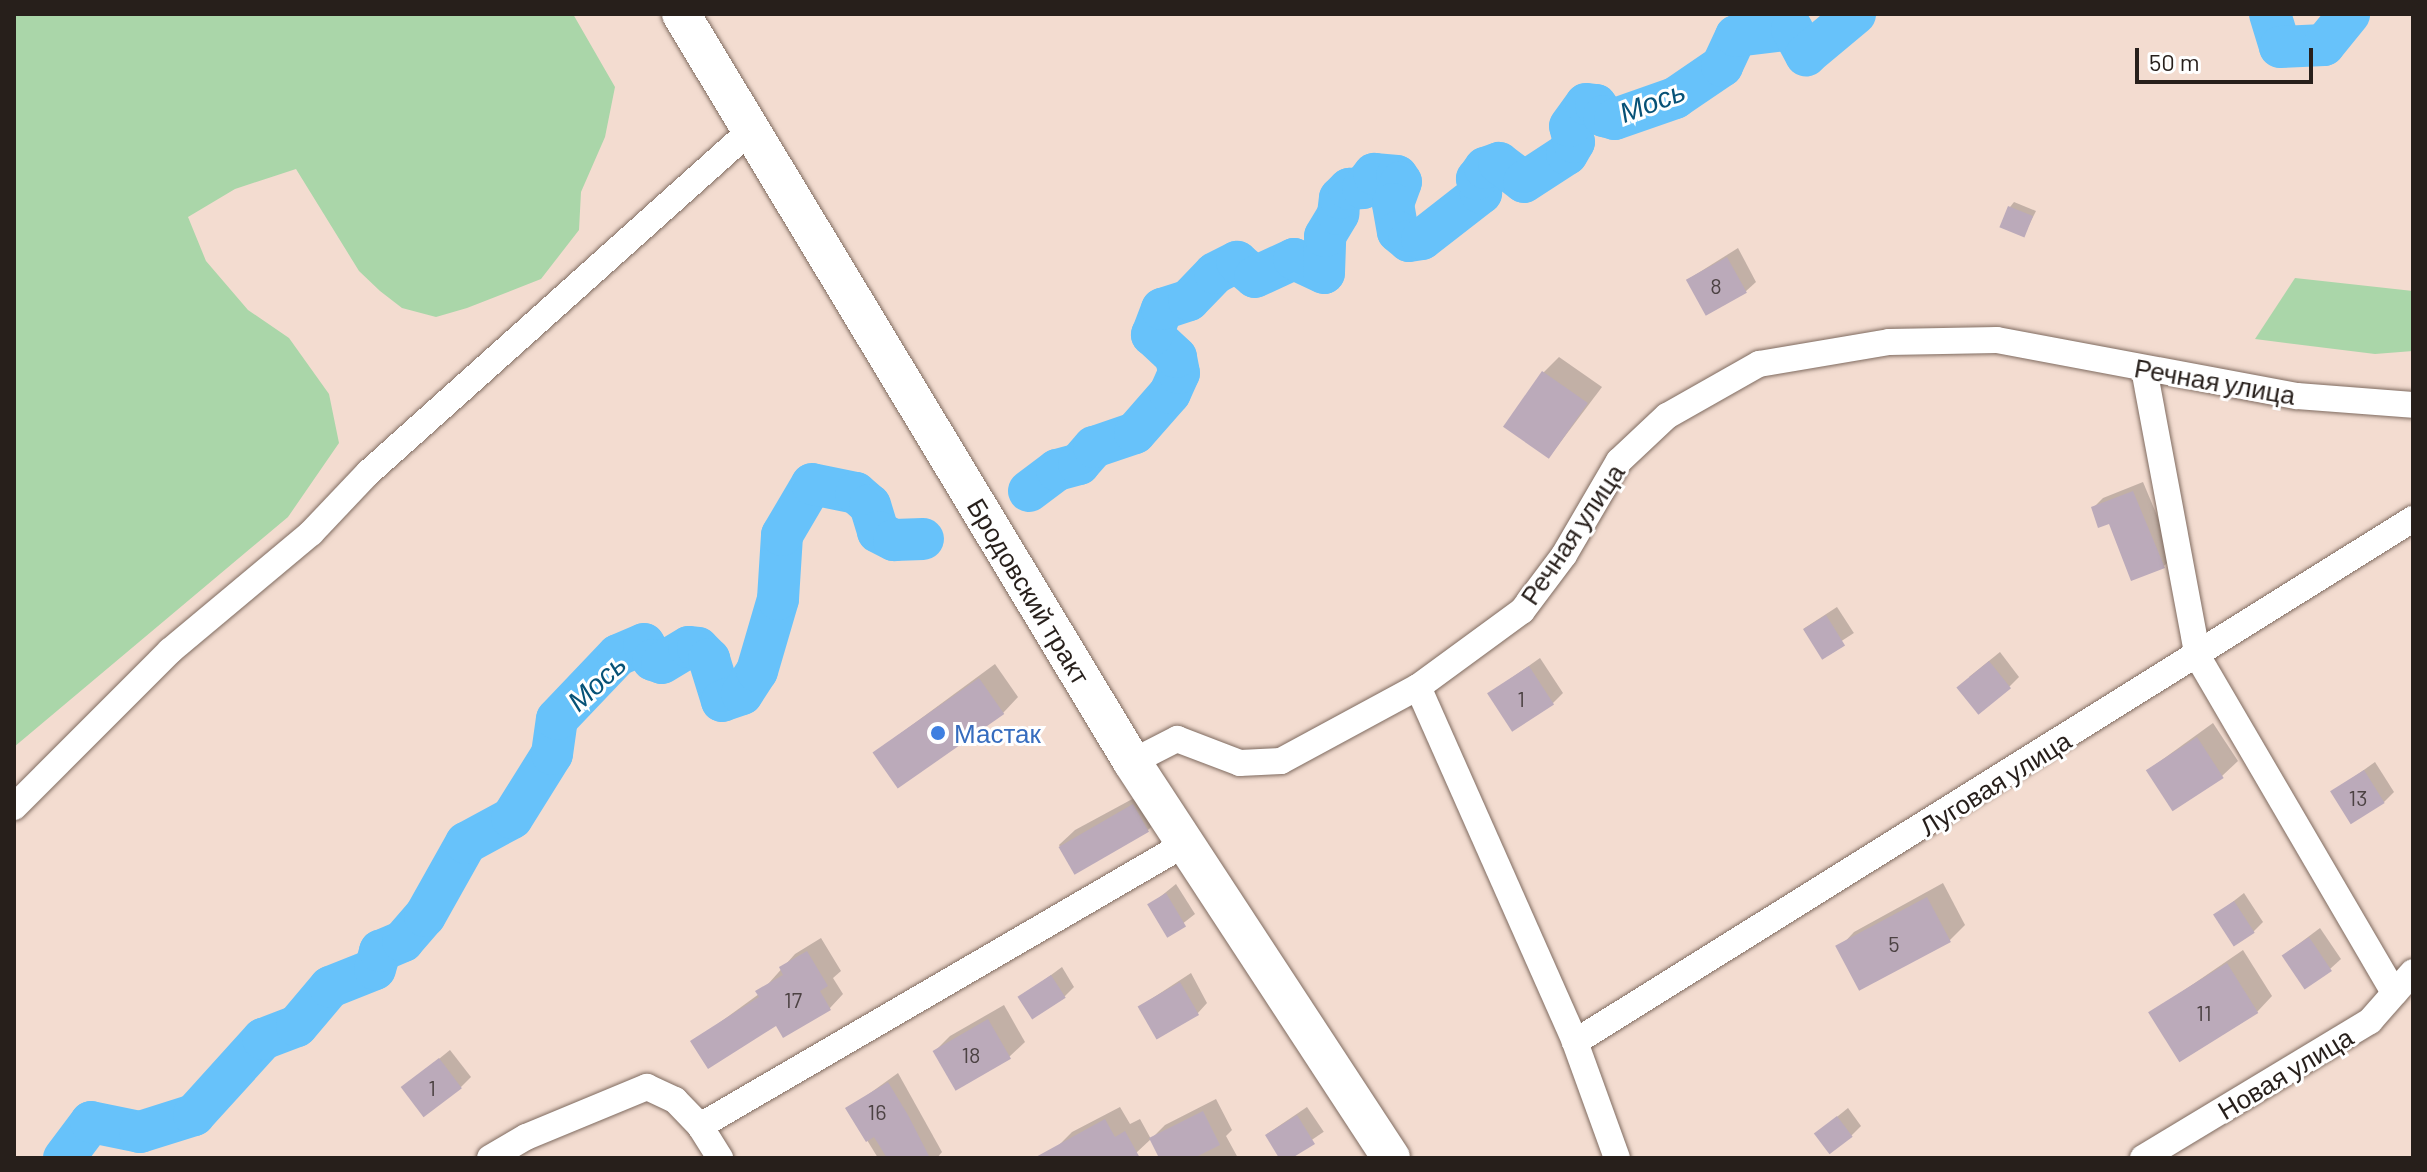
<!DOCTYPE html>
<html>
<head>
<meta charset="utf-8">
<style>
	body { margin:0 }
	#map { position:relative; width:2427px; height:1172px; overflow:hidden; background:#f3dcd0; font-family:Barlow,sans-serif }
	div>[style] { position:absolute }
	.green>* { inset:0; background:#aad6a9 }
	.shadow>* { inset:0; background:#0003; transform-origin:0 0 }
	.river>* { height:42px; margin:-21px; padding:0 21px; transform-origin:21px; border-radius:21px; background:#67c2fa }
	.building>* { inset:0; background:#bbaaba; transform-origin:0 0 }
	.roads { filter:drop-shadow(0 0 2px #7f6b60) drop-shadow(0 0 2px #7f6b60) }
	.minor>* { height:26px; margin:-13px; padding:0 13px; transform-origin:13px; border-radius:13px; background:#fff }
	.secondary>* { height:38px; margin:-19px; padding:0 19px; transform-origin:19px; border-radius:19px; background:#fff }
	.dots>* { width:22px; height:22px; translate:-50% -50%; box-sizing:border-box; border:4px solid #fff; border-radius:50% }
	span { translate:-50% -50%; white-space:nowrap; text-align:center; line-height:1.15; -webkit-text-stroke:6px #fff; paint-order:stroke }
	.number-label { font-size:22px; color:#4c4243 }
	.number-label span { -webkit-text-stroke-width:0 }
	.street-label { font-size:26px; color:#271f1b }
	.shop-label { font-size:26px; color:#366cbe }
	.left { translate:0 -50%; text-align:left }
	.water-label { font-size:28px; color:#075277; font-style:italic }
	.frame { position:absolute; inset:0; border:16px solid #271f1b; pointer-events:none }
	.scale { position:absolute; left:2135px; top:48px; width:178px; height:36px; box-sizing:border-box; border:4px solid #271f1b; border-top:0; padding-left:10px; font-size:24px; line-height:28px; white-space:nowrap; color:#271f1b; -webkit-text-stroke:6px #fff; paint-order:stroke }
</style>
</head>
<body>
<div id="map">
	<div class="green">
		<div style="clip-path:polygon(14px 14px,573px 14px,615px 87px,605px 137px,581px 192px,579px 230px,541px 279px,467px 308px,436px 317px,402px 308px,380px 291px,359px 271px,296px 169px,235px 189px,188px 217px,206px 261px,248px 310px,289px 338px,329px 394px,339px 443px,288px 517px,14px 747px)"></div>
		<div style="clip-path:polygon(2295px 278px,2413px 291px,2413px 351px,2375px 354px,2255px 339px)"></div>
	</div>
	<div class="shadow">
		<div style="clip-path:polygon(2014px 202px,2036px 211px,2024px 235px,2010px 207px)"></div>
		<div style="clip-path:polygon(1738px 248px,1756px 282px,1745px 292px,1687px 280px)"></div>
		<div style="clip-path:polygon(1559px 357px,1602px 387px,1550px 456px,1543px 373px)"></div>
		<div style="clip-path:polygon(2143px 482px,2174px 556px,2164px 566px,2093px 508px,2103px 498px)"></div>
		<div style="left:1837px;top:607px;width:31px;height:40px;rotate:57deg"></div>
		<div style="clip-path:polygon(2000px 652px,2019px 677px,2009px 687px,1969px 677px)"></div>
		<div style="clip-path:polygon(1540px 658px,1563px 693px,1553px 703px,1490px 693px)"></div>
		<div style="clip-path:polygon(995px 664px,1018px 697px,1003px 713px,874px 753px)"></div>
		<div style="clip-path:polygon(2213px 723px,2238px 761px,2222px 776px,2148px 770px)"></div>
		<div style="clip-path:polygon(2375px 762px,2394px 792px,2384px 802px,2333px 792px)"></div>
		<div style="clip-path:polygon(1149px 790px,1164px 815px,1148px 830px,1073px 870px,1059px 845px,1075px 830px)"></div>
		<div style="clip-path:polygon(1943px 883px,1965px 925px,1950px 940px,1839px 948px,1854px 932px)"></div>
		<div style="clip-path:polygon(1176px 884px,1195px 914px,1168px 935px,1150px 905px)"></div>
		<div style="clip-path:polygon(2244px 893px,2263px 922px,2253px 932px,2216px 915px)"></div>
		<div style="clip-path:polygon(2320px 928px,2341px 959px,2330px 969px,2284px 955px)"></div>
		<div style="clip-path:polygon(821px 938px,841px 971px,833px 978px,843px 994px,830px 1008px,693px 1042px,759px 994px,795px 954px)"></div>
		<div style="clip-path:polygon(2243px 950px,2272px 996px,2257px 1012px,2151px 1013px)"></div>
		<div style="clip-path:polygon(1062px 967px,1074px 987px,1064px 997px,1021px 997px)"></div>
		<div style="clip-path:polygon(1191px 973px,1207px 1003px,1197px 1014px,1139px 1007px)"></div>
		<div style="clip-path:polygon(1004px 1005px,1025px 1042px,1009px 1057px,934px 1052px,950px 1036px)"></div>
		<div style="clip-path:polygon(450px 1050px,471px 1077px,461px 1087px,403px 1088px)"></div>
		<div style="clip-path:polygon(898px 1073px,942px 1152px,937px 1158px,878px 1158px,848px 1109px)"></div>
		<div style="clip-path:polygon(1216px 1099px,1232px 1130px,1226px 1136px,1238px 1158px,1162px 1158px,1152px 1138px,1165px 1125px)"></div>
		<div style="clip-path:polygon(1120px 1107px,1130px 1124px,1140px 1119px,1151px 1139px,1136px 1153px,1127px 1158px,1065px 1158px,1058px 1146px,1072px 1132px)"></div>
		<div style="left:1307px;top:1107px;width:30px;height:48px;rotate:56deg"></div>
		<div style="clip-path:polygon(1848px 1108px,1861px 1126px,1851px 1136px,1817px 1133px)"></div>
	</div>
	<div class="river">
		<div style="left:2270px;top:14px;width:34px;rotate:73deg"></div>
		<div style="left:2280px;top:47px;width:44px;rotate:-2.6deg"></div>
		<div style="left:2324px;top:45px;width:40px;rotate:-51deg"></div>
		<div style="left:1029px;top:491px;width:35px;rotate:-37deg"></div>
		<div style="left:1057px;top:470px;width:23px;rotate:-15deg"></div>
		<div style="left:1079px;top:464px;width:23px;rotate:-49deg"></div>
		<div style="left:1094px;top:447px;width:43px;rotate:-18.9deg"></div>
		<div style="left:1135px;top:433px;width:53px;rotate:-48.8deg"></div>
		<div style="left:1170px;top:393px;width:22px;rotate:-66deg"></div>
		<div style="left:1179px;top:373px;width:16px;rotate:-101deg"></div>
		<div style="left:1176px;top:357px;width:33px;rotate:-137deg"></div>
		<div style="left:1152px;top:335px;width:28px;rotate:-69deg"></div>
		<div style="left:1162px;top:309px;width:28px;rotate:-18deg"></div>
		<div style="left:1189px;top:300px;width:37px;rotate:-46deg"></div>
		<div style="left:1215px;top:273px;width:25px;rotate:-27deg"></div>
		<div style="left:1237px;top:262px;width:23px;rotate:40deg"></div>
		<div style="left:1255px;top:277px;width:43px;rotate:-24.8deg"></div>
		<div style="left:1294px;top:259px;width:33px;rotate:25deg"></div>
		<div style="left:1324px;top:273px;width:37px;rotate:-88deg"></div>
		<div style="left:1325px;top:236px;width:26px;rotate:-59deg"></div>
		<div style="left:1338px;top:214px;width:16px;rotate:-83deg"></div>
		<div style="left:1340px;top:198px;width:13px;rotate:-45deg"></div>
		<div style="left:1349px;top:189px;width:14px;rotate:-4deg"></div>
		<div style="left:1363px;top:188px;width:18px;rotate:-52deg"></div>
		<div style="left:1374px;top:174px;width:23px;rotate:5deg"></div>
		<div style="left:1397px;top:176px;width:7px;rotate:56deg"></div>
		<div style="left:1401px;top:182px;width:23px;rotate:110deg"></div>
		<div style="left:1393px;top:204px;width:28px;rotate:80deg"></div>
		<div style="left:1398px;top:232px;width:14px;rotate:39deg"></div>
		<div style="left:1409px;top:241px;width:13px;rotate:-9deg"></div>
		<div style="left:1422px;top:239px;width:75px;rotate:-37.9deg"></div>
		<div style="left:1481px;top:193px;width:15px;rotate:-106deg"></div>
		<div style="left:1477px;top:179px;width:14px;rotate:-54deg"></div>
		<div style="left:1485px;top:168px;width:15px;rotate:-20deg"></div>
		<div style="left:1499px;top:163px;width:31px;rotate:37deg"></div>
		<div style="left:1524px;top:182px;width:51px;rotate:-33.1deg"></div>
		<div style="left:1567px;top:154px;width:14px;rotate:-60deg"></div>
		<div style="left:1574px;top:142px;width:16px;rotate:-104deg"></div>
		<div style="left:1570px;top:126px;width:27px;rotate:-54deg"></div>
		<div style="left:1586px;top:104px;width:10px;rotate:6deg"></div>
		<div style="left:1596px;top:105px;width:14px;rotate:54deg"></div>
		<div style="left:1604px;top:116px;width:11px;rotate:15deg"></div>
		<div style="left:1615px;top:119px;width:64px;rotate:-19.3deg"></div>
		<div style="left:1675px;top:98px;width:57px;rotate:-34.2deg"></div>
		<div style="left:1722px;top:66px;width:33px;rotate:-65deg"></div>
		<div style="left:1736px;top:36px;width:56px;rotate:-7.1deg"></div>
		<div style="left:1792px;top:29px;width:30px;rotate:62deg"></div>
		<div style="left:1806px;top:55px;width:64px;rotate:-39.9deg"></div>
		<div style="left:64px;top:1158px;width:45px;rotate:-53.1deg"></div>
		<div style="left:91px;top:1122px;width:50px;rotate:11.5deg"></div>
		<div style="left:140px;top:1132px;width:57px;rotate:-17.5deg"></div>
		<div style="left:194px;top:1115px;width:103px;rotate:-47.8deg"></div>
		<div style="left:263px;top:1039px;width:36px;rotate:-21deg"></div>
		<div style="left:297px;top:1026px;width:51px;rotate:-49.8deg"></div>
		<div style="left:330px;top:987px;width:48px;rotate:-21.8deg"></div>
		<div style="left:375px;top:969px;width:19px;rotate:-74deg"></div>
		<div style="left:380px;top:951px;width:25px;rotate:-23deg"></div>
		<div style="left:403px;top:941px;width:33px;rotate:-49deg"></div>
		<div style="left:425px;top:916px;width:84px;rotate:-60.7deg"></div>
		<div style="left:466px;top:843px;width:52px;rotate:-28.5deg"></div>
		<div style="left:512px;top:818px;width:75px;rotate:-58deg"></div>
		<div style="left:552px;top:754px;width:35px;rotate:-82deg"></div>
		<div style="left:557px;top:719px;width:88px;rotate:-46.4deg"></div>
		<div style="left:618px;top:655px;width:28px;rotate:-23deg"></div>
		<div style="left:644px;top:644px;width:18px;rotate:61deg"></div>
		<div style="left:653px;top:660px;width:9px;rotate:18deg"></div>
		<div style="left:662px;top:663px;width:31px;rotate:-31deg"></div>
		<div style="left:689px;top:647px;width:9px;rotate:6deg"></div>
		<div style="left:698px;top:648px;width:16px;rotate:45deg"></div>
		<div style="left:709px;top:659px;width:44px;rotate:72.8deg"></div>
		<div style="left:722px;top:701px;width:21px;rotate:-19deg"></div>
		<div style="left:742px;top:694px;width:27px;rotate:-57deg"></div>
		<div style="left:757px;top:671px;width:75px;rotate:-73.7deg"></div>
		<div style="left:778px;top:599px;width:64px;rotate:-86.4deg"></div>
		<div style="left:782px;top:535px;width:59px;rotate:-59.5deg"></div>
		<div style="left:812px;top:484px;width:45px;rotate:11.6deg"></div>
		<div style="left:856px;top:493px;width:18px;rotate:41deg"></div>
		<div style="left:870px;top:505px;width:28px;rotate:73deg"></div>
		<div style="left:878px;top:532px;width:18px;rotate:27deg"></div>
		<div style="left:894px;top:540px;width:29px;rotate:-2deg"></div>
	</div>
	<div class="building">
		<div style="left:2008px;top:206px;width:27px;height:23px;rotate:22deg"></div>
		<div style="left:1727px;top:257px;width:41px;height:47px;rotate:61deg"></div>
		<div style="left:1542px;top:371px;width:56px;height:68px;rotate:35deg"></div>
		<div style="clip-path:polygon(2133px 491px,2165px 568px,2131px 581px,2109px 524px,2098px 528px,2091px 507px)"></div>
		<div style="left:1826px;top:615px;width:36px;height:27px;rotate:58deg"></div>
		<div style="left:1989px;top:661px;width:35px;height:42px;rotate:51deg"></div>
		<div style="left:1529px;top:666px;width:46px;height:50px;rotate:57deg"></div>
		<div style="left:979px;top:678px;width:44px;height:130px;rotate:55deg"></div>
		<div style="left:2197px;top:737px;width:49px;height:61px;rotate:57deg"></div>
		<div style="left:2364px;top:770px;width:39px;height:40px;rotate:58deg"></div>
		<div style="left:1133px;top:804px;width:32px;height:86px;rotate:60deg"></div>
		<div style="left:1166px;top:893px;width:39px;height:22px;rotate:59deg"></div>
		<div style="left:1927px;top:897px;width:51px;height:104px;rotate:62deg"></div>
		<div style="left:2234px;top:901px;width:38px;height:25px;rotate:57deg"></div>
		<div style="left:2309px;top:937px;width:41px;height:33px;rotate:56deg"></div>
		<div style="clip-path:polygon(807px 951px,828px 986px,820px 991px,831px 1010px,783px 1038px,776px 1026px,708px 1069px,690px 1041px,759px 997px,755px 991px,783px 975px,779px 967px)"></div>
		<div style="left:2227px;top:963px;width:59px;height:93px;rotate:58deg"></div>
		<div style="left:1051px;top:975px;width:27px;height:40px;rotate:57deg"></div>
		<div style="left:1180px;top:982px;width:38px;height:49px;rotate:60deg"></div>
		<div style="left:988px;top:1019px;width:46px;height:64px;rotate:60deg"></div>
		<div style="left:439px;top:1058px;width:38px;height:48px;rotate:53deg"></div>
		<div style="clip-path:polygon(888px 1082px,908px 1115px,930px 1158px,887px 1158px,874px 1137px,866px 1142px,845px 1108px)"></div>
		<div style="clip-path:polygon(1203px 1111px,1220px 1145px,1194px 1158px,1159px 1158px,1149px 1138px)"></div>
		<div style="clip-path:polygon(1297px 1115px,1315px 1144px,1292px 1158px,1279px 1158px,1265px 1135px)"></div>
		<div style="left:1837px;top:1116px;width:26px;height:29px;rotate:53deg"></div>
		<div style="clip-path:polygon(1105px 1119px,1115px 1137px,1125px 1131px,1140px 1158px,1034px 1158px)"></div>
	</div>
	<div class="roads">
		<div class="minor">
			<div style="left:2144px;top:369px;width:293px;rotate:79.4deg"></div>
			<div style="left:2198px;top:657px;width:389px;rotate:59.7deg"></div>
			<div style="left:1418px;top:687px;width:388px;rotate:66.1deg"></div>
			<div style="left:1575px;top:1042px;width:123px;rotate:70.1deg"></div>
			<div style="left:1132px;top:762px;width:51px;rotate:-27.1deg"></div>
			<div style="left:1177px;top:739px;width:67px;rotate:20.9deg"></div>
			<div style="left:1240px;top:763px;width:41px;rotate:-2.8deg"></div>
			<div style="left:1281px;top:761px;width:156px;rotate:-28.4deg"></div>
			<div style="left:1418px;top:687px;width:129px;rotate:-36.2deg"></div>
			<div style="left:1522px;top:611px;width:70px;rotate:-53.1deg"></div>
			<div style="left:1564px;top:555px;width:109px;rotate:-59.7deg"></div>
			<div style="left:1619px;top:461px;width:66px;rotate:-43.2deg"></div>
			<div style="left:1667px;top:416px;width:106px;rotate:-29.5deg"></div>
			<div style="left:1759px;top:364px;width:132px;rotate:-9.6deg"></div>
			<div style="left:1889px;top:342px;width:108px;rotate:-1.1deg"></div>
			<div style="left:1997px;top:340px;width:305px;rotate:10.6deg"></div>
			<div style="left:2297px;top:396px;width:116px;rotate:4.4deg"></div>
			<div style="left:14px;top:807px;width:221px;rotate:-45deg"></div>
			<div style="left:170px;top:651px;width:184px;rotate:-39.9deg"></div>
			<div style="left:311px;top:533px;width:83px;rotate:-46.5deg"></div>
			<div style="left:368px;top:473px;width:514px;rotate:-41.85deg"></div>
			<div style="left:1575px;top:1042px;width:988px;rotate:-31.97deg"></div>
			<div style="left:700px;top:1126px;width:559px;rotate:-30.19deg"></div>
			<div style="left:490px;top:1158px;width:42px;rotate:-30.3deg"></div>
			<div style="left:526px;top:1137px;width:131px;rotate:-22.5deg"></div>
			<div style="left:647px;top:1087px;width:31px;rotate:25deg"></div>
			<div style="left:675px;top:1100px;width:36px;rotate:46deg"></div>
			<div style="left:700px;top:1126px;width:38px;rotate:58deg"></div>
			<div style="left:2143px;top:1158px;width:265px;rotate:-31.1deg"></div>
			<div style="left:2370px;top:1021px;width:65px;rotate:-48.7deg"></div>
		</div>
		<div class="secondary">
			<div style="left:681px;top:14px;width:873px;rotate:58.91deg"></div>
			<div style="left:1132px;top:762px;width:473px;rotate:56.8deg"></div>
		</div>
	</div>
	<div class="dots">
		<div style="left:938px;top:733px;background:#3f7fe0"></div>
	</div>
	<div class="number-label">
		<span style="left:1716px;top:286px">8</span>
		<span style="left:1521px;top:699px">1</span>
		<span style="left:2358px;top:798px">13</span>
		<span style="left:1894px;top:944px">5</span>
		<span style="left:793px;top:1000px">17</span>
		<span style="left:2204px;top:1013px">11</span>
		<span style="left:971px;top:1055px">18</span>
		<span style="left:432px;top:1088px">1</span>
		<span style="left:877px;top:1112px">16</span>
	</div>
	<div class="street-label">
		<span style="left:2215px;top:381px;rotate:10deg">Речная улица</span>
		<span style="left:1572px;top:534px;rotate:-56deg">Речная улица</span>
		<span style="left:1029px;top:591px;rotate:59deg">Бродовский тракт</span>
		<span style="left:1995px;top:783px;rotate:-32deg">Луговая улица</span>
		<span style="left:2285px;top:1073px;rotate:-31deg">Новая улица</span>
	</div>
	<div class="shop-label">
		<span class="left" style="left:954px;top:733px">Мастак</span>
	</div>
	<div class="water-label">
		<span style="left:1652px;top:101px;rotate:-21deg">Мось</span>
		<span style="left:596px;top:682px;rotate:-43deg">Мось</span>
	</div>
	<div class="frame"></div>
	<div class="scale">50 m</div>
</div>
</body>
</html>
